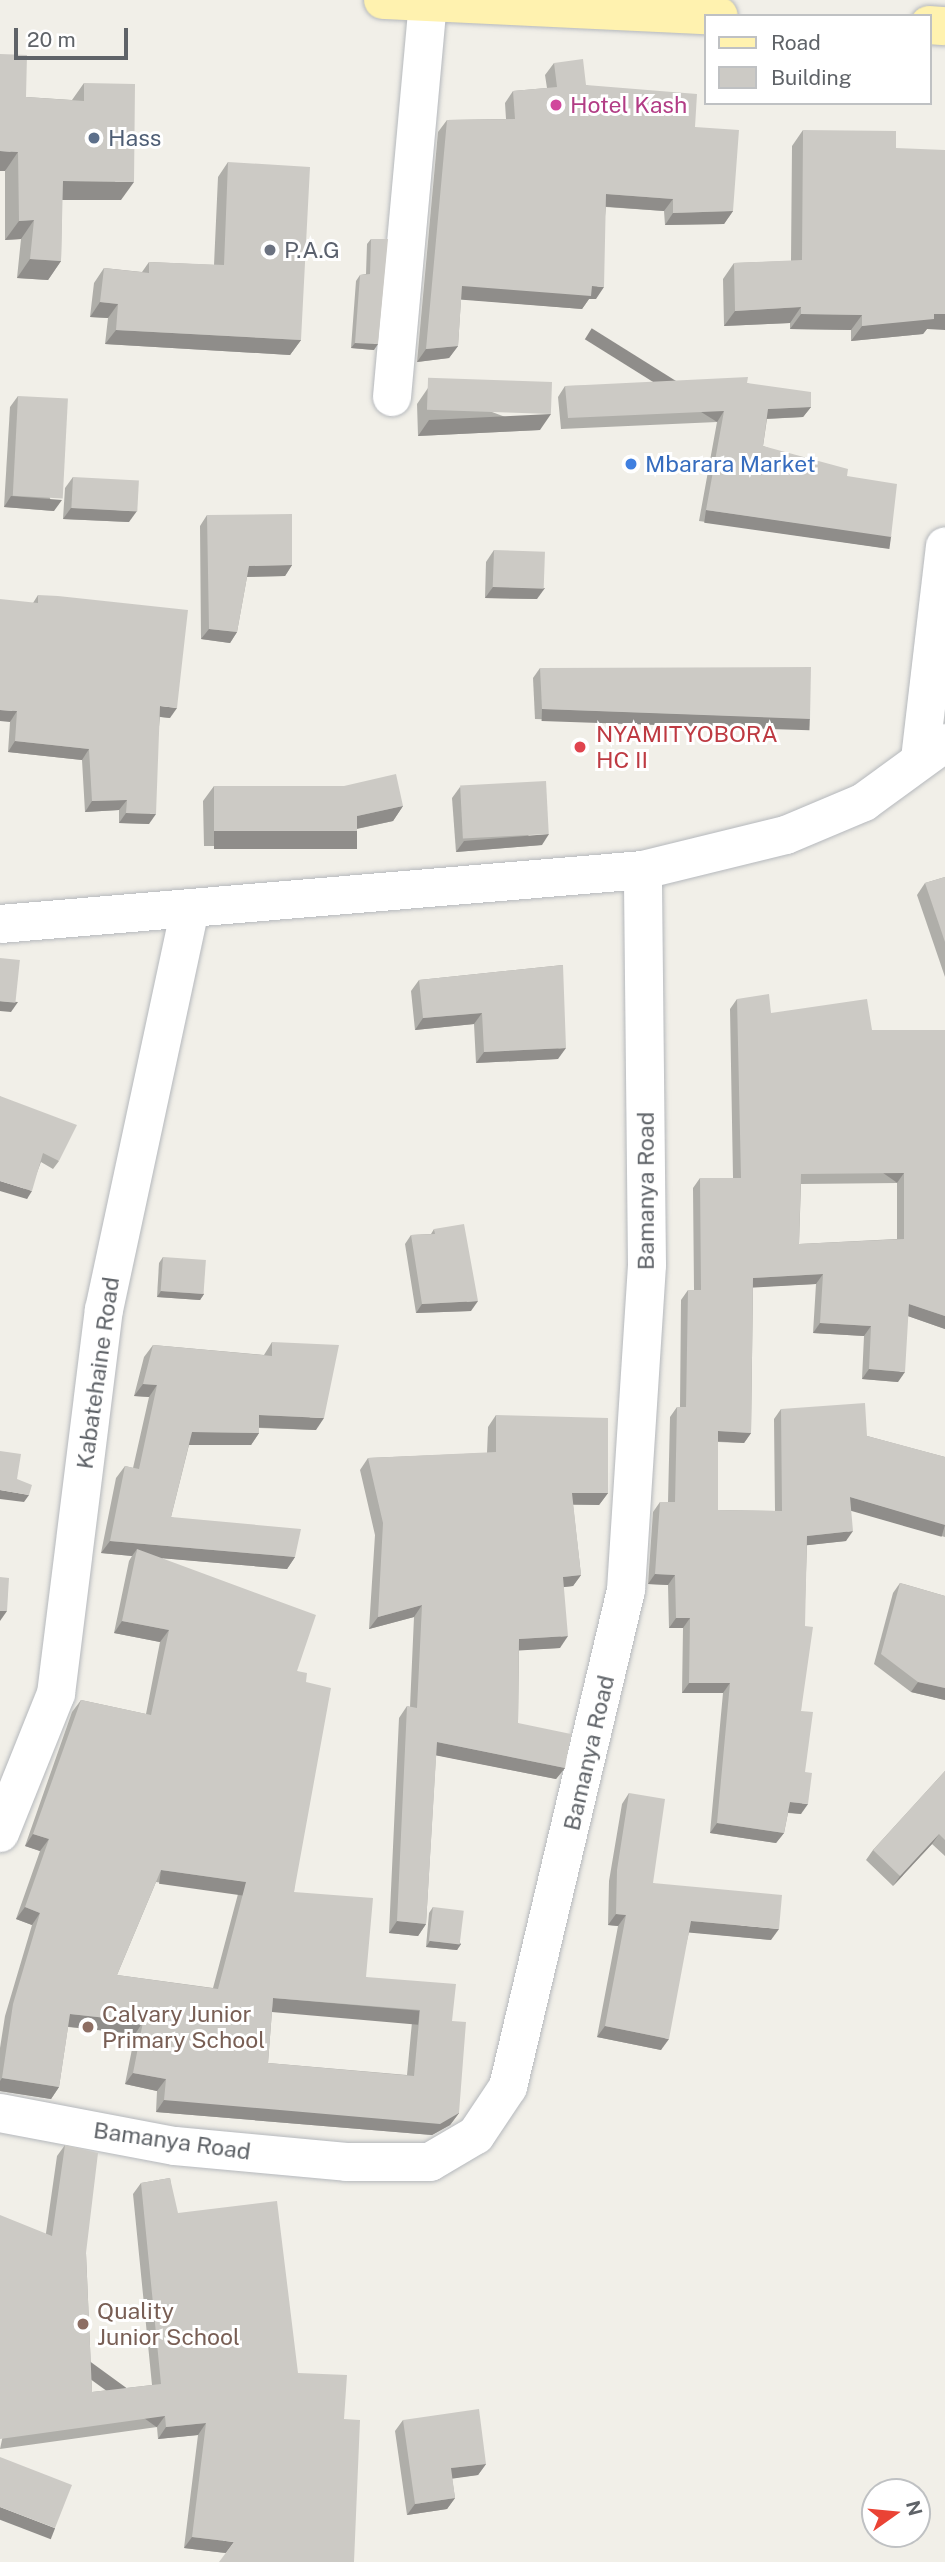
<!DOCTYPE html>
<html>
<head>
<meta charset="utf-8">
<style>
	body { margin:0 }
	#map { position:relative; width:945px; height:2562px; overflow:hidden; background:#f1efe8; font-family:"Public Sans",sans-serif }
	div>[style] { position:absolute }
	.roads { filter:drop-shadow(0 0 2px #b5b8bc) drop-shadow(0 0 2px #b5b8bc) }
	.minor>* { height:38px; margin:-19px; padding:0 19px; transform-origin:19px; border-radius:19px; background:#fff }
	.primary>* { height:38px; margin:-19px; padding:0 19px; transform-origin:19px; border-radius:19px; background:#fff2af }
	.wall>* { inset:0; background:#afaea9 }
	.shaded-wall>* { inset:0; background:#8f8d8a; transform-origin:0 0 }
	.building>* { inset:0; background:#cccac5; transform-origin:0 0 }
	.dots>* { width:19px; height:19px; translate:-50% -50%; box-sizing:border-box; border:4px solid #fff; border-radius:50% }
	span { translate:-50% -50%; white-space:nowrap; text-align:center; line-height:1.15; -webkit-text-stroke:6px #fff; paint-order:stroke }
	.hotel-label { font-size:23px; color:#b23c85 }
	.left { translate:0 -50%; text-align:left }
	.service-label { font-size:23px; color:#4e5e75 }
	.worship-label { font-size:23px; color:#5b616d }
	.shop-label { font-size:23px; color:#366cbe }
	.health-label { font-size:23px; color:#be3a42 }
	.street-label { font-size:23px; color:#5f6368 }
	.education-label { font-size:23px; color:#785e54 }
	.legend { position:absolute; left:704px; top:14px; width:228px; height:91px; box-sizing:border-box; background:#fff; border:2px solid #bfc1c3; margin:0; padding:9px 12px; list-style:none; font-size:21px; color:#5f6368 }
	.legend li { display:flex; align-items:center; gap:14px; height:35px }
	.legend b { width:35px; border:2px solid #bfc1c3 }
	.north { position:absolute; left:861px; top:2478px; width:70px; height:70px; box-sizing:border-box; background:#fff; border:2px solid #bfc1c3; border-radius:50%; rotate:75deg; font-size:19px; font-weight:700; line-height:28px; text-align:center; color:#5f6368 }
	.north::after { content:''; display:block; margin:auto; width:24px; height:32px; background:#ea4335; clip-path:polygon(50% 0,100% 100%,50% 72%,0 100%) }
	.scale { position:absolute; left:14px; top:28px; width:114px; height:32px; box-sizing:border-box; border:4px solid #5f6368; border-top:0; padding-left:9px; font-size:21px; line-height:24px; white-space:nowrap; color:#5f6368; -webkit-text-stroke:5px #fff; paint-order:stroke }
</style>
</head>
<body>
<div id="map">
	<div class="roads">
		<div class="minor">
			<div style="left:392px;top:397px;width:397px;rotate:-84.8deg"></div>
			<div style="left:920px;top:759px;width:214px;rotate:-83.3deg"></div>
			<div style="left:0;top:924px;width:645px;rotate:-4.8deg"></div>
			<div style="left:643px;top:870px;width:147px;rotate:-13.8deg"></div>
			<div style="left:786px;top:835px;width:85px;rotate:-22.9deg"></div>
			<div style="left:864px;top:802px;width:100px;rotate:-36.1deg"></div>
			<div style="left:0;top:1833px;width:150px;rotate:-68.1deg"></div>
			<div style="left:56px;top:1694px;width:387px;rotate:-82.9deg"></div>
			<div style="left:104px;top:1310px;width:410px;rotate:-77.9deg"></div>
			<div style="left:0;top:2113px;width:178px;rotate:10.7deg"></div>
			<div style="left:175px;top:2146px;width:172px;rotate:5.3deg"></div>
			<div style="left:346px;top:2162px;width:84px"></div>
			<div style="left:430px;top:2162px;width:53px;rotate:-30.4deg"></div>
			<div style="left:476px;top:2135px;width:58px;rotate:-56.3deg"></div>
			<div style="left:508px;top:2087px;width:511px;rotate:-76.64deg"></div>
			<div style="left:626px;top:1590px;width:326px;rotate:-86.3deg"></div>
			<div style="left:647px;top:1265px;width:395px;rotate:-90.6deg"></div>
		</div>
		<div class="primary">
			<div style="left:383px;top:0;width:336px;rotate:2.7deg"></div>
			<div style="left:929px;top:25px;width:16px;rotate:4deg"></div>
		</div>
	</div>
	<div class="wall">
		<div style="clip-path:polygon(554px 63px,586px 85px,695px 127px,733px 211px,724px 224px,665px 225px,664px 211px,606px 207px,596px 299px,589px 299px,582px 309px,461px 299px,458px 346px,449px 358px,417px 362px,438px 132px,447px 120px,506px 119px,505px 103px,513px 91px,547px 88px,545px 75px)"></div>
		<div style="clip-path:polygon(84px 83px,121px 200px,62px 200px,61px 261px,48px 280px,17px 278px,21px 239px,5px 240px,5px 171px,26px 97px,72px 100px)"></div>
		<div style="clip-path:polygon(803px 130px,896px 148px,927px 329px,923px 334px,851px 341px,851px 330px,790px 329px,790px 323px,724px 326px,723px 279px,734px 263px,791px 261px,792px 146px)"></div>
		<div style="clip-path:polygon(228px 162px,301px 340px,290px 355px,105px 344px,108px 318px,90px 317px,94px 283px,104px 268px,142px 272px,149px 262px,214px 265px,218px 177px)"></div>
		<div style="clip-path:polygon(371px 239px,374px 350px,351px 348px,356px 281px,360px 275px,366px 274px,367px 244px)"></div>
		<div style="clip-path:polygon(747px 383px,811px 407px,803px 417px,767px 419px,763px 446px,847px 476px,884px 548px,699px 521px,717px 422px,561px 429px,558px 397px,565px 386px)"></div>
		<div style="clip-path:polygon(428px 388px,540px 430px,418px 436px,417px 404px)"></div>
		<div style="clip-path:polygon(18px 396px,54px 511px,4px 507px,10px 407px)"></div>
		<div style="clip-path:polygon(73px 477px,129px 522px,63px 519px,65px 488px)"></div>
		<div style="clip-path:polygon(207px 515px,292px 565px,285px 576px,247px 577px,237px 632px,230px 643px,201px 639px,200px 526px)"></div>
		<div style="clip-path:polygon(494px 550px,537px 599px,485px 598px,486px 562px)"></div>
		<div style="clip-path:polygon(38px 595px,170px 718px,160px 717px,149px 824px,119px 823px,119px 810px,85px 812px,82px 760px,8px 752px,10px 722px,33px 603px)"></div>
		<div style="clip-path:polygon(540px 668px,810px 719px,802px 729px,535px 719px,533px 678px)"></div>
		<div style="clip-path:polygon(214px 786px,403px 806px,393px 821px,357px 829px,357px 831px,347px 846px,204px 846px,203px 801px)"></div>
		<div style="clip-path:polygon(460px 787px,542px 845px,456px 852px,452px 798px)"></div>
		<div style="clip-path:polygon(945px 877px,945px 977px,917px 895px,925px 883px)"></div>
		<div style="clip-path:polygon(563px 965px,558px 1059px,476px 1063px,474px 1024px,415px 1030px,411px 991px,419px 980px)"></div>
		<div style="clip-path:polygon(evenodd,737px 999px,771px 1013px,872px 1030px,945px 1030px,945px 1329px,908px 1316px,898px 1382px,862px 1379px,864px 1336px,813px 1333px,816px 1284px,753px 1287px,751px 1433px,744px 1443px,718px 1442px,718px 1510px,775px 1511px,774px 1419px,781px 1409px,867px 1436px,945px 1457px,945px 1537px,851px 1510px,846px 1541px,807px 1545px,801px 1711px,805px 1772px,801px 1814px,788px 1813px,784px 1833px,776px 1843px,710px 1833px,723px 1693px,682px 1693px,683px 1628px,669px 1628px,668px 1585px,648px 1584px,653px 1512px,660px 1502px,668px 1502px,670px 1417px,677px 1407px,680px 1407px,681px 1300px,688px 1290px,694px 1290px,693px 1188px,700px 1178px,733px 1178px,730px 1009px,737px 999px,897px 1183px,897px 1239px,799px 1244px,801px 1184px,897px 1183px)"></div>
		<div style="clip-path:polygon(0 1096px,59px 1161px,53px 1169px,41px 1162px,27px 1199px)"></div>
		<div style="clip-path:polygon(434px 1229px,471px 1311px,416px 1313px,405px 1244px,411px 1235px,431px 1234px)"></div>
		<div style="clip-path:polygon(163px 1257px,204px 1294px,200px 1300px,157px 1297px,159px 1263px)"></div>
		<div style="clip-path:polygon(evenodd,272px 1342px,316px 1430px,259px 1428px,259px 1433px,251px 1445px,189px 1445px,171px 1517px,295px 1557px,287px 1569px,162px 1558px,297px 1671px,306px 1682px,294px 1892px,366px 1977px,452px 2021px,459px 2113px,450px 2125px,432px 2135px,156px 2112px,157px 2091px,125px 2084px,135px 2034px,68px 2027px,59px 2087px,51px 2099px,0 2091px,0 2048px,5px 2016px,32px 1925px,16px 1919px,40px 1851px,25px 1846px,72px 1712px,81px 1700px,146px 1714px,160px 1642px,114px 1633px,129px 1561px,132px 1556px,101px 1553px,116px 1478px,125px 1466px,133px 1468px,149px 1397px,134px 1396px,144px 1357px,153px 1345px,264px 1355px,272px 1342px,156px 1882px,238px 1894px,213px 1988px,117px 1975px,156px 1882px,272px 1342px,272px 2011px,412px 2022px,407px 2075px,268px 2063px,272px 2011px)"></div>
		<div style="clip-path:polygon(496px 1415px,608px 1493px,599px 1505px,573px 1505px,581px 1575px,573px 1586px,564px 1587px,560px 1648px,519px 1650px,518px 1723px,565px 1768px,556px 1779px,436px 1755px,426px 1924px,418px 1936px,389px 1933px,399px 1718px,407px 1706px,410px 1707px,414px 1617px,369px 1629px,375px 1535px,360px 1470px,368px 1458px,487px 1453px,488px 1427px)"></div>
		<div style="clip-path:polygon(900px 1583px,945px 1596px,945px 1700px,911px 1692px,874px 1664px,893px 1593px)"></div>
		<div style="clip-path:polygon(945px 1771px,945px 1856px,932px 1844px,893px 1886px,866px 1860px,873px 1850px)"></div>
		<div style="clip-path:polygon(629px 1793px,653px 1883px,771px 1940px,689px 1932px,661px 2050px,597px 2037px,618px 1926px,608px 1925px,609px 1881px,622px 1804px)"></div>
		<div style="clip-path:polygon(433px 1907px,461px 1944px,457px 1950px,426px 1947px,429px 1913px)"></div>
		<div style="clip-path:polygon(65px 2145px,86px 2253px,92px 2392px,152px 2385px,133px 2194px,141px 2183px,170px 2178px,225px 2553px,184px 2548px,198px 2435px,158px 2439px,157px 2427px,0 2449px,46px 2233px,57px 2156px)"></div>
		<div style="clip-path:polygon(403px 2420px,486px 2464px,478px 2475px,452px 2478px,455px 2498px,447px 2509px,407px 2515px,395px 2431px)"></div>
	</div>
	<div class="shaded-wall">
		<div style="clip-path:polygon(0 151px,18px 152px,5px 171px,0 171px)"></div>
		<div style="clip-path:polygon(63px 181px,134px 182px,121px 200px,49px 200px)"></div>
		<div style="clip-path:polygon(606px 194px,673px 199px,664px 211px,597px 206px)"></div>
		<div style="clip-path:polygon(733px 211px,724px 224px,665px 225px,673px 213px)"></div>
		<div style="clip-path:polygon(34px 220px,21px 239px,5px 240px,19px 221px)"></div>
		<div style="clip-path:polygon(30px 259px,61px 261px,48px 280px,17px 278px)"></div>
		<div style="clip-path:polygon(462px 286px,592px 286px,604px 287px,596px 299px,589px 299px,582px 309px,453px 299px)"></div>
		<div style="clip-path:polygon(100px 302px,118px 304px,108px 318px,90px 317px)"></div>
		<div style="clip-path:polygon(801px 307px,790px 323px,724px 326px,735px 311px)"></div>
		<div style="clip-path:polygon(801px 314px,862px 315px,851px 330px,790px 329px)"></div>
		<div style="clip-path:polygon(934px 314px,945px 314px,945px 330px,927px 329px,923px 334px,851px 341px,862px 326px)"></div>
		<div style="clip-path:polygon(116px 330px,301px 340px,290px 355px,105px 344px)"></div>
		<div style="clip-path:polygon(355px 343px,378px 344px,374px 350px,351px 348px)"></div>
		<div style="clip-path:polygon(458px 346px,449px 358px,417px 362px,426px 349px)"></div>
		<div style="clip-path:polygon(811px 407px,803px 417px,761px 419px,768px 409px)"></div>
		<div style="left:724px;top:411px;width:13px;height:156px;rotate:122deg"></div>
		<div style="clip-path:polygon(551px 414px,540px 430px,418px 436px,429px 420px)"></div>
		<div style="clip-path:polygon(11px 496px,62px 500px,54px 511px,4px 507px)"></div>
		<div style="clip-path:polygon(71px 508px,137px 511px,129px 522px,63px 519px)"></div>
		<div style="left:706px;top:510px;width:187px;height:13px;rotate:8deg"></div>
		<div style="clip-path:polygon(292px 565px,285px 576px,241px 577px,249px 566px)"></div>
		<div style="clip-path:polygon(493px 587px,545px 588px,537px 599px,485px 598px)"></div>
		<div style="clip-path:polygon(209px 629px,237px 632px,230px 643px,201px 639px)"></div>
		<div style="clip-path:polygon(160px 706px,177px 708px,170px 718px,153px 716px)"></div>
		<div style="left:542px;top:709px;width:268px;height:12px;rotate:2deg"></div>
		<div style="clip-path:polygon(0 710px,17px 711px,10px 722px,0 721px)"></div>
		<div style="clip-path:polygon(15px 741px,89px 749px,82px 760px,8px 752px)"></div>
		<div style="clip-path:polygon(127px 800px,119px 810px,85px 812px,92px 801px)"></div>
		<div style="clip-path:polygon(403px 806px,393px 821px,346px 831px,357px 816px)"></div>
		<div style="clip-path:polygon(126px 813px,156px 814px,149px 824px,119px 823px)"></div>
		<div style="left:214px;top:831px;width:143px;height:18px"></div>
		<div style="clip-path:polygon(549px 834px,542px 845px,456px 852px,464px 841px)"></div>
		<div style="clip-path:polygon(0 1001px,18px 1002px,11px 1012px,0 1011px)"></div>
		<div style="clip-path:polygon(482px 1013px,474px 1024px,415px 1030px,423px 1018px)"></div>
		<div style="clip-path:polygon(566px 1048px,558px 1059px,476px 1063px,484px 1052px)"></div>
		<div style="left:904px;top:1173px;width:12px;height:103px;rotate:125deg"></div>
		<div style="clip-path:polygon(0 1181px,32px 1191px,27px 1199px,0 1191px)"></div>
		<div style="clip-path:polygon(823px 1274px,816px 1284px,746px 1288px,753px 1278px)"></div>
		<div style="clip-path:polygon(161px 1291px,204px 1294px,200px 1300px,157px 1297px)"></div>
		<div style="clip-path:polygon(478px 1301px,471px 1311px,416px 1313px,422px 1304px)"></div>
		<div style="clip-path:polygon(909px 1304px,945px 1316px,945px 1329px,902px 1314px)"></div>
		<div style="clip-path:polygon(820px 1323px,871px 1326px,864px 1336px,813px 1333px)"></div>
		<div style="clip-path:polygon(869px 1369px,905px 1372px,898px 1382px,862px 1379px)"></div>
		<div style="clip-path:polygon(143px 1384px,157px 1385px,149px 1397px,134px 1396px)"></div>
		<div style="clip-path:polygon(259px 1415px,324px 1418px,316px 1430px,251px 1427px)"></div>
		<div style="clip-path:polygon(718px 1431px,751px 1433px,744px 1443px,711px 1441px)"></div>
		<div style="clip-path:polygon(192px 1432px,259px 1433px,251px 1445px,183px 1445px)"></div>
		<div style="clip-path:polygon(0 1490px,29px 1495px,24px 1502px,0 1499px)"></div>
		<div style="clip-path:polygon(572px 1493px,608px 1493px,599px 1505px,564px 1504px)"></div>
		<div style="left:850px;top:1497px;width:99px;height:13px;rotate:16deg"></div>
		<div style="clip-path:polygon(853px 1531px,846px 1541px,800px 1546px,807px 1536px)"></div>
		<div style="clip-path:polygon(110px 1541px,295px 1557px,287px 1569px,136px 1556px,137px 1549px,132px 1556px,101px 1553px)"></div>
		<div style="clip-path:polygon(655px 1574px,675px 1575px,668px 1585px,648px 1584px)"></div>
		<div style="clip-path:polygon(581px 1575px,573px 1586px,555px 1588px,563px 1577px)"></div>
		<div style="clip-path:polygon(422px 1605px,414px 1617px,369px 1629px,378px 1617px)"></div>
		<div style="clip-path:polygon(0 1611px,7px 1611px,0 1621px)"></div>
		<div style="clip-path:polygon(676px 1618px,690px 1618px,683px 1628px,669px 1628px)"></div>
		<div style="clip-path:polygon(122px 1621px,169px 1630px,160px 1642px,114px 1633px)"></div>
		<div style="clip-path:polygon(568px 1636px,560px 1648px,511px 1651px,519px 1639px)"></div>
		<div style="clip-path:polygon(918px 1682px,945px 1688px,945px 1700px,911px 1692px)"></div>
		<div style="clip-path:polygon(689px 1683px,730px 1683px,723px 1693px,682px 1693px)"></div>
		<div style="clip-path:polygon(437px 1742px,565px 1768px,556px 1779px,429px 1754px)"></div>
		<div style="clip-path:polygon(790px 1802px,808px 1804px,801px 1814px,783px 1812px)"></div>
		<div style="clip-path:polygon(717px 1823px,784px 1833px,776px 1843px,710px 1833px)"></div>
		<div style="clip-path:polygon(33px 1834px,49px 1839px,40px 1851px,25px 1846px)"></div>
		<div style="clip-path:polygon(939px 1834px,932px 1844px,893px 1886px,900px 1876px)"></div>
		<div style="left:161px;top:1870px;width:86px;height:14px;rotate:8deg"></div>
		<div style="clip-path:polygon(25px 1907px,40px 1913px,32px 1925px,16px 1919px)"></div>
		<div style="clip-path:polygon(616px 1914px,626px 1915px,618px 1926px,608px 1925px)"></div>
		<div style="clip-path:polygon(397px 1921px,426px 1924px,418px 1936px,389px 1933px)"></div>
		<div style="clip-path:polygon(691px 1921px,779px 1929px,771px 1940px,683px 1932px)"></div>
		<div style="clip-path:polygon(430px 1941px,461px 1944px,457px 1950px,426px 1947px)"></div>
		<div style="left:273px;top:1998px;width:147px;height:14px;rotate:5deg"></div>
		<div style="clip-path:polygon(70px 2014px,143px 2022px,135px 2034px,62px 2026px)"></div>
		<div style="clip-path:polygon(605px 2026px,669px 2039px,661px 2050px,597px 2037px)"></div>
		<div style="clip-path:polygon(133px 2073px,166px 2079px,157px 2091px,125px 2084px)"></div>
		<div style="clip-path:polygon(2px 2078px,59px 2087px,51px 2099px,0 2091px,0 2081px)"></div>
		<div style="clip-path:polygon(164px 2100px,459px 2113px,450px 2125px,432px 2135px,156px 2112px)"></div>
		<div style="left:165px;top:2416px;width:14px;height:167px;rotate:126deg"></div>
		<div style="clip-path:polygon(206px 2423px,198px 2435px,158px 2439px,166px 2427px)"></div>
		<div style="clip-path:polygon(486px 2464px,478px 2475px,443px 2480px,451px 2468px)"></div>
		<div style="clip-path:polygon(455px 2498px,447px 2509px,407px 2515px,415px 2504px)"></div>
		<div style="left:0;top:2507px;width:59px;height:12px;rotate:21deg"></div>
		<div style="clip-path:polygon(192px 2537px,234px 2542px,226px 2553px,184px 2548px)"></div>
	</div>
	<div class="building">
		<div style="clip-path:polygon(0 54px,27px 55px,26px 97px,84px 101px,84px 83px,135px 84px,134px 182px,63px 181px,61px 261px,30px 259px,34px 220px,19px 221px,18px 152px,0 151px)"></div>
		<div style="clip-path:polygon(583px 59px,586px 85px,697px 94px,695px 127px,739px 130px,733px 211px,673px 213px,673px 199px,606px 194px,604px 287px,592px 286px,591px 296px,462px 286px,458px 346px,426px 349px,447px 120px,515px 119px,513px 91px,557px 87px,554px 63px)"></div>
		<div style="clip-path:polygon(803px 130px,896px 131px,896px 148px,945px 150px,945px 314px,934px 314px,934px 319px,862px 326px,862px 315px,801px 314px,801px 307px,735px 311px,734px 263px,802px 260px)"></div>
		<div style="clip-path:polygon(228px 162px,310px 167px,301px 340px,116px 330px,118px 304px,100px 302px,104px 268px,149px 273px,149px 262px,224px 265px)"></div>
		<div style="clip-path:polygon(371px 239px,388px 239px,378px 344px,355px 343px,360px 275px,370px 274px)"></div>
		<div style="clip-path:polygon(748px 377px,747px 383px,811px 392px,811px 407px,768px 409px,763px 446px,848px 469px,847px 476px,897px 484px,891px 537px,706px 510px,724px 411px,568px 418px,565px 386px)"></div>
		<div style="left:552px;top:382px;width:32px;height:124px;rotate:92deg"></div>
		<div style="left:18px;top:396px;width:50px;height:100px;rotate:3deg"></div>
		<div style="left:73px;top:477px;width:66px;height:31px;rotate:3deg"></div>
		<div style="clip-path:polygon(292px 514px,292px 565px,249px 566px,237px 632px,209px 629px,207px 515px)"></div>
		<div style="left:494px;top:550px;width:51px;height:37px;rotate:2deg"></div>
		<div style="clip-path:polygon(38px 595px,58px 596px,188px 610px,177px 708px,160px 706px,156px 814px,126px 813px,127px 800px,92px 801px,89px 749px,15px 741px,17px 711px,0 710px,0 599px,38px 603px)"></div>
		<div style="clip-path:polygon(811px 667px,810px 719px,542px 709px,540px 668px)"></div>
		<div style="clip-path:polygon(396px 774px,403px 806px,357px 816px,357px 831px,214px 831px,214px 786px,344px 786px)"></div>
		<div style="left:546px;top:781px;width:53px;height:86px;rotate:87deg"></div>
		<div style="clip-path:polygon(945px 877px,945px 942px,925px 883px)"></div>
		<div style="left:0;top:958px;width:20px;height:43px;rotate:6deg"></div>
		<div style="clip-path:polygon(563px 965px,566px 1048px,484px 1052px,482px 1013px,423px 1018px,419px 980px)"></div>
		<div style="clip-path:polygon(evenodd,769px 994px,771px 1013px,867px 999px,872px 1030px,945px 1030px,945px 1316px,909px 1304px,905px 1372px,869px 1369px,871px 1326px,820px 1323px,823px 1274px,753px 1278px,751px 1433px,718px 1431px,718px 1510px,782px 1511px,781px 1409px,865px 1403px,867px 1436px,945px 1457px,945px 1525px,850px 1497px,853px 1531px,807px 1536px,805px 1626px,813px 1627px,801px 1711px,813px 1712px,805px 1772px,812px 1773px,808px 1804px,790px 1802px,784px 1833px,717px 1823px,730px 1683px,689px 1683px,690px 1618px,676px 1618px,675px 1575px,655px 1574px,660px 1502px,675px 1502px,677px 1407px,686px 1407px,688px 1290px,701px 1290px,700px 1178px,741px 1178px,737px 999px,769px 994px,904px 1173px,904px 1239px,799px 1244px,801px 1174px,904px 1173px)"></div>
		<div style="clip-path:polygon(0 1096px,77px 1125px,59px 1161px,43px 1153px,32px 1191px,0 1181px)"></div>
		<div style="clip-path:polygon(464px 1224px,478px 1301px,422px 1304px,411px 1235px,435px 1234px,434px 1229px)"></div>
		<div style="left:163px;top:1257px;width:43px;height:34px;rotate:4deg"></div>
		<div style="clip-path:polygon(272px 1342px,339px 1345px,324px 1418px,259px 1415px,259px 1433px,192px 1432px,171px 1517px,301px 1529px,295px 1557px,110px 1541px,125px 1466px,139px 1469px,157px 1385px,143px 1384px,153px 1345px,272px 1356px)"></div>
		<div style="clip-path:polygon(496px 1415px,608px 1418px,608px 1493px,572px 1493px,581px 1575px,563px 1577px,568px 1636px,519px 1639px,518px 1723px,571px 1734px,565px 1768px,437px 1742px,426px 1924px,397px 1921px,407px 1706px,417px 1708px,422px 1605px,378px 1617px,383px 1523px,368px 1458px,496px 1452px)"></div>
		<div style="clip-path:polygon(0 1451px,21px 1454px,17px 1479px,32px 1485px,29px 1495px,0 1490px)"></div>
		<div style="clip-path:polygon(evenodd,137px 1549px,316px 1615px,297px 1671px,307px 1673px,306px 1682px,331px 1688px,294px 1892px,373px 1898px,366px 1977px,456px 1984px,452px 2021px,466px 2022px,459px 2113px,440px 2124px,164px 2100px,166px 2079px,133px 2073px,143px 2022px,70px 2014px,59px 2087px,2px 2078px,13px 2004px,40px 1913px,25px 1907px,49px 1839px,33px 1834px,81px 1700px,151px 1715px,169px 1630px,122px 1621px,137px 1549px,161px 1870px,246px 1882px,218px 1989px,117px 1975px,161px 1870px,137px 1549px,273px 1998px,420px 2010px,414px 2076px,268px 2063px,273px 1998px)"></div>
		<div style="clip-path:polygon(0 1577px,9px 1578px,7px 1611px,0 1611px)"></div>
		<div style="clip-path:polygon(900px 1583px,945px 1596px,945px 1688px,918px 1682px,881px 1654px)"></div>
		<div style="clip-path:polygon(945px 1771px,945px 1840px,939px 1834px,900px 1876px,873px 1850px)"></div>
		<div style="clip-path:polygon(629px 1793px,665px 1799px,653px 1883px,782px 1895px,779px 1929px,691px 1921px,669px 2039px,605px 2026px,626px 1915px,616px 1914px,617px 1870px)"></div>
		<div style="left:433px;top:1907px;width:31px;height:34px;rotate:7deg"></div>
		<div style="clip-path:polygon(65px 2145px,98px 2153px,86px 2253px,92px 2392px,161px 2384px,141px 2183px,170px 2178px,178px 2213px,277px 2201px,298px 2373px,347px 2375px,344px 2419px,360px 2420px,354px 2562px,219px 2562px,234px 2542px,192px 2537px,206px 2423px,166px 2427px,165px 2416px,0 2439px,0 2215px,52px 2236px)"></div>
		<div style="clip-path:polygon(479px 2409px,486px 2464px,451px 2468px,455px 2498px,415px 2504px,403px 2420px)"></div>
		<div style="clip-path:polygon(0 2457px,72px 2485px,55px 2528px,0 2507px)"></div>
	</div>
	<div class="dots">
		<div style="left:556px;top:105px;background:#d1479c"></div>
		<div style="left:94px;top:138px;background:#5c6f8a"></div>
		<div style="left:270px;top:250px;background:#6b7280"></div>
		<div style="left:631px;top:464px;background:#3f7fe0"></div>
		<div style="left:580px;top:747px;background:#e0444e"></div>
		<div style="left:88px;top:2027px;background:#8d6e63"></div>
		<div style="left:83px;top:2324px;background:#8d6e63"></div>
	</div>
	<div class="hotel-label">
		<span class="left" style="left:570px;top:105px">Hotel Kash</span>
	</div>
	<div class="service-label">
		<span class="left" style="left:108px;top:138px">Hass</span>
	</div>
	<div class="worship-label">
		<span class="left" style="left:284px;top:250px">P.A.G</span>
	</div>
	<div class="shop-label">
		<span class="left" style="left:645px;top:464px">Mbarara Market</span>
	</div>
	<div class="health-label">
		<span class="left" style="left:596px;top:747px">NYAMITYOBORA<br>HC II</span>
	</div>
	<div class="street-label">
		<span style="left:646px;top:1191px;rotate:-90deg">Bamanya Road</span>
		<span style="left:98px;top:1373px;rotate:-82deg">Kabatehaine Road</span>
		<span style="left:589px;top:1753px;rotate:-77deg">Bamanya Road</span>
		<span style="left:172px;top:2141px;rotate:8deg">Bamanya Road</span>
	</div>
	<div class="education-label">
		<span class="left" style="left:102px;top:2027px">Calvary Junior<br>Primary School</span>
		<span class="left" style="left:97px;top:2324px">Quality<br>Junior School</span>
	</div>
	<ul class="legend">
	<li><b style="height:9px;background:#fff2af"></b>Road</li>
	<li><b style="height:19px;background:#cccac5"></b>Building</li>
	</ul>
	<div class="north">N</div>
	<div class="scale">20 m</div>
</div>
</body>
</html>
